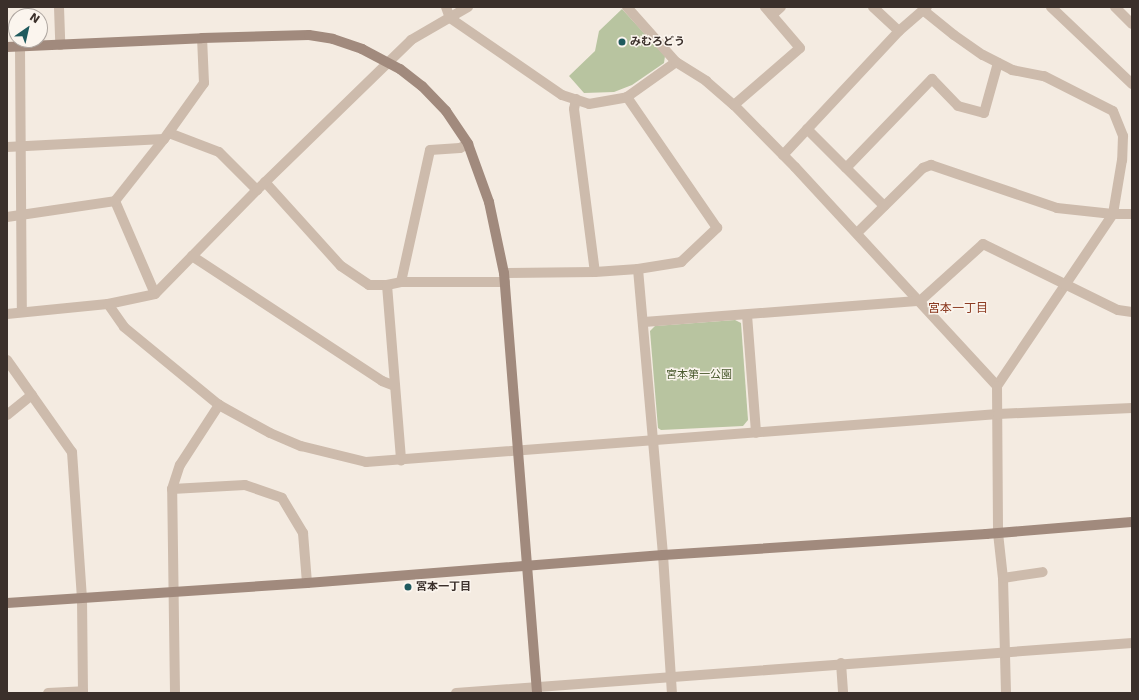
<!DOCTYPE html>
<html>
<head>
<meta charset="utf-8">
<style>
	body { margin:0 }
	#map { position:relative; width:1139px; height:700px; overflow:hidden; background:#f4ebe1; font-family:"DejaVu Sans","Noto Sans JP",sans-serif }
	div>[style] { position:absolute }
	.green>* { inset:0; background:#b8c4a0 }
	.street>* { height:10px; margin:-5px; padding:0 5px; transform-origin:5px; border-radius:5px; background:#cdbbac }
	.secondary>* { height:10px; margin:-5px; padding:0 5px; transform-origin:5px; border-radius:5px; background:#a18a7d }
	.dots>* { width:11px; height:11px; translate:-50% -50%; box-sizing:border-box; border:2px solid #fbf5ee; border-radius:50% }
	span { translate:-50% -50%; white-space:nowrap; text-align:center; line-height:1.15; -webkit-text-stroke:3px #fbf5ee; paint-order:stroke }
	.poi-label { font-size:11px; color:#3b302b; font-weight:700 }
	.left { translate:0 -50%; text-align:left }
	.park-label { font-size:11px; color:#4a5a2e }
	.neighbourhood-label { font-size:12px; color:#8c3b22 }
	.frame { position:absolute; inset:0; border:8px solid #3b302b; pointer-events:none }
	.north { position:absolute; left:8px; top:8px; width:40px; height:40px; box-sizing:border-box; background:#fbf5ee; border:1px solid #aea6a0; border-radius:50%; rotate:34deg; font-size:11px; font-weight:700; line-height:16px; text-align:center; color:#3b302b }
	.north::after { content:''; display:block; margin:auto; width:14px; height:18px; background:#1f5a5e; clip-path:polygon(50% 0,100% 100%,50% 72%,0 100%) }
</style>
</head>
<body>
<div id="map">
	<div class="green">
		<div style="clip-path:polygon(622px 9px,665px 56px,664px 63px,632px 85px,614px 92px,584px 93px,569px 76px,595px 51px,599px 31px)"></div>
		<div style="clip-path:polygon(735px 320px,741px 323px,748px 420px,743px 426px,661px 430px,658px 428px,650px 331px,655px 326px)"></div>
	</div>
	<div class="street">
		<div style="left:59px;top:7px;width:38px;rotate:88deg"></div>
		<div style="left:446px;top:7px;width:12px;rotate:70deg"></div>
		<div style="left:450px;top:18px;width:136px;rotate:34.5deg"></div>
		<div style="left:562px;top:95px;width:28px;rotate:18deg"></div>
		<div style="left:589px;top:104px;width:39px;rotate:-10deg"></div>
		<div style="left:627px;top:97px;width:60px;rotate:-35.5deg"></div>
		<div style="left:627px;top:7px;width:74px;rotate:48.3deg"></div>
		<div style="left:676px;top:62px;width:36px;rotate:32deg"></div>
		<div style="left:706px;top:81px;width:37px;rotate:41deg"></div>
		<div style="left:734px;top:105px;width:87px;rotate:45.5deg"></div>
		<div style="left:795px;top:167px;width:298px;rotate:47.3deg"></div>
		<div style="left:873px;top:7px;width:35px;rotate:43deg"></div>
		<div style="left:1051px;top:7px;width:112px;rotate:43.5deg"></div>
		<div style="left:1115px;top:7px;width:24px;rotate:45deg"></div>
		<div style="left:923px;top:10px;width:40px;rotate:39deg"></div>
		<div style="left:954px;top:35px;width:35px;rotate:35deg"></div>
		<div style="left:983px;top:55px;width:33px;rotate:27deg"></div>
		<div style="left:1012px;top:70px;width:33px;rotate:11deg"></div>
		<div style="left:1044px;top:76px;width:77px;rotate:26.9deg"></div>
		<div style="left:1113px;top:111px;width:27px;rotate:68deg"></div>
		<div style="left:1123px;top:136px;width:24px;rotate:92deg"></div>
		<div style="left:1122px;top:160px;width:55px;rotate:99.5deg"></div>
		<div style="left:1113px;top:214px;width:207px;rotate:124deg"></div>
		<div style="left:997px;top:386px;width:147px;rotate:89.6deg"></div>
		<div style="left:998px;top:533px;width:45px;rotate:83.7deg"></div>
		<div style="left:1003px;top:578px;width:115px;rotate:88.5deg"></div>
		<div style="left:772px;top:15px;width:12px;rotate:-42deg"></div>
		<div style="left:20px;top:47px;width:265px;rotate:89.6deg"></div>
		<div style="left:576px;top:99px;width:10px;rotate:101deg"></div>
		<div style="left:574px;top:109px;width:164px;rotate:82.7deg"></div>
		<div style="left:734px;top:105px;width:87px;rotate:-40.8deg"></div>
		<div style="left:800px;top:48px;width:54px;rotate:-130.5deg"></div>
		<div style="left:807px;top:129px;width:109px;rotate:45deg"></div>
		<div style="left:169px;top:133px;width:53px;rotate:20.8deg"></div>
		<div style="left:219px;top:152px;width:54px;rotate:45deg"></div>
		<div style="left:7px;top:147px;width:157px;rotate:-2.9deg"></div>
		<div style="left:783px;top:155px;width:170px;rotate:-46.9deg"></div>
		<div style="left:899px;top:31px;width:37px;rotate:-41deg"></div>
		<div style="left:846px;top:168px;width:124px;rotate:-46deg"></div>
		<div style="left:932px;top:79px;width:37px;rotate:46deg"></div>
		<div style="left:958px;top:106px;width:27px;rotate:15deg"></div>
		<div style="left:984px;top:113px;width:52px;rotate:-74.4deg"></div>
		<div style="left:265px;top:182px;width:113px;rotate:47.9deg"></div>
		<div style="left:341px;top:266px;width:34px;rotate:34deg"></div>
		<div style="left:369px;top:285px;width:18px"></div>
		<div style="left:387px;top:285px;width:14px;rotate:-12deg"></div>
		<div style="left:401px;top:282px;width:104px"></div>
		<div style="left:115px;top:201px;width:101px;rotate:66.7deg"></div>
		<div style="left:7px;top:217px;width:109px;rotate:-8.4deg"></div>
		<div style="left:115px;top:201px;width:79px;rotate:-51.7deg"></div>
		<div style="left:164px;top:139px;width:69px;rotate:-54.5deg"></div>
		<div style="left:204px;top:83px;width:45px;rotate:-92.5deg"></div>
		<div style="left:857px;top:233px;width:93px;rotate:-44.6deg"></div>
		<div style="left:923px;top:168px;width:9px;rotate:-21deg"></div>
		<div style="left:931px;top:165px;width:133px;rotate:18.8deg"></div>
		<div style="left:1057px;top:208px;width:56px;rotate:6.1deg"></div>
		<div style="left:1113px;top:214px;width:19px"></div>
		<div style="left:192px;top:256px;width:227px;rotate:33.3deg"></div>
		<div style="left:382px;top:381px;width:14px;rotate:21deg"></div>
		<div style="left:638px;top:269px;width:287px;rotate:85deg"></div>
		<div style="left:663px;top:555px;width:138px;rotate:86.3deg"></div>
		<div style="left:504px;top:273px;width:91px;rotate:-0.6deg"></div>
		<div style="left:595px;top:272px;width:43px;rotate:-4deg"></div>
		<div style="left:638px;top:269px;width:44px;rotate:-9.2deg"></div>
		<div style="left:681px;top:262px;width:50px;rotate:-43.4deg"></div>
		<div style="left:717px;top:228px;width:159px;rotate:-124.5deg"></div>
		<div style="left:401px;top:282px;width:135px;rotate:-77.6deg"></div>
		<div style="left:430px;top:150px;width:30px;rotate:-4deg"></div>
		<div style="left:460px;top:148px;width:9px;rotate:-27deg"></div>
		<div style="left:387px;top:285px;width:176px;rotate:85.4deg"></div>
		<div style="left:108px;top:304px;width:28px;rotate:55deg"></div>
		<div style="left:124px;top:327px;width:123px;rotate:39.4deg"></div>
		<div style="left:219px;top:405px;width:58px;rotate:28.8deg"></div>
		<div style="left:270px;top:433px;width:34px;rotate:23deg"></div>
		<div style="left:301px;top:446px;width:67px;rotate:13.8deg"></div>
		<div style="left:366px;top:462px;width:634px;rotate:-4.34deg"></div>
		<div style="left:998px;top:414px;width:134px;rotate:-2.6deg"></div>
		<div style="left:7px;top:314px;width:101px;rotate:-5.7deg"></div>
		<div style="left:108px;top:304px;width:48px;rotate:-12deg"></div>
		<div style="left:155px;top:294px;width:146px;rotate:-45.6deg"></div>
		<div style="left:257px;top:190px;width:215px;rotate:-44.2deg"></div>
		<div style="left:411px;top:40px;width:66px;rotate:-30.1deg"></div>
		<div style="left:747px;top:315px;width:118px;rotate:85.6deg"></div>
		<div style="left:644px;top:322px;width:277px;rotate:-4.4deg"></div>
		<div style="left:920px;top:301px;width:85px;rotate:-42.1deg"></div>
		<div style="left:983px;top:244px;width:150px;rotate:26.1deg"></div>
		<div style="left:1118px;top:310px;width:14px;rotate:8deg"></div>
		<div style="left:7px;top:360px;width:113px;rotate:54.8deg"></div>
		<div style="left:72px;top:452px;width:146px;rotate:86.1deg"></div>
		<div style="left:82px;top:598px;width:95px;rotate:89.4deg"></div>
		<div style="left:7px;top:415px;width:32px;rotate:-39deg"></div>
		<div style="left:172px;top:489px;width:73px;rotate:-3.1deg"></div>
		<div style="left:245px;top:485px;width:39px;rotate:19deg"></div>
		<div style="left:282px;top:498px;width:41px;rotate:59deg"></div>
		<div style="left:303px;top:533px;width:50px;rotate:85.4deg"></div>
		<div style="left:1003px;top:578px;width:40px;rotate:-8.5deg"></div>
		<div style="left:841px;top:663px;width:30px;rotate:86deg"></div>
		<div style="left:48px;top:693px;width:35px;rotate:-3deg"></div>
		<div style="left:175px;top:693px;width:204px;rotate:-90.8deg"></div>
		<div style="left:172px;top:489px;width:25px;rotate:-72deg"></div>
		<div style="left:180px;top:465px;width:72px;rotate:-57deg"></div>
		<div style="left:456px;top:693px;width:678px;rotate:-4.23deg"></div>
	</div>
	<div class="secondary">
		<div style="left:7px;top:47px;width:195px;rotate:-2.6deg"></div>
		<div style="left:202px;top:38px;width:107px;rotate:-1.6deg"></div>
		<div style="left:309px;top:35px;width:24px;rotate:9deg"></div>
		<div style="left:333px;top:39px;width:31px;rotate:19deg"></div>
		<div style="left:362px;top:49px;width:43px;rotate:27.8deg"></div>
		<div style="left:400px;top:69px;width:28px;rotate:38deg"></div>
		<div style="left:422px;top:86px;width:35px;rotate:46deg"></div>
		<div style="left:446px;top:111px;width:40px;rotate:56deg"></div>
		<div style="left:468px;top:144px;width:62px;rotate:70.1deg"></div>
		<div style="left:489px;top:202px;width:73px;rotate:78.1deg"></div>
		<div style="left:504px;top:273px;width:421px;rotate:85.5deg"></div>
		<div style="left:7px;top:603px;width:301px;rotate:-3.8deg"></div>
		<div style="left:307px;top:583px;width:357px;rotate:-4.5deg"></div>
		<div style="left:663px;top:555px;width:324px;rotate:-3.7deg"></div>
		<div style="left:986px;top:534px;width:146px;rotate:-4.7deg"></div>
	</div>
	<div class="dots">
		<div style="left:622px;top:42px;background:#1f5a5e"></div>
		<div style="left:408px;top:587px;background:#1f5a5e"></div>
	</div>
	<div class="poi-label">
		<span class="left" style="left:630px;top:42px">みむろどう</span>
		<span class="left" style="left:416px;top:587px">宮本一丁目</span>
	</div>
	<div class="park-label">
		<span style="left:699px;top:375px">宮本第一公園</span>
	</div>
	<div class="neighbourhood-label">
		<span style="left:958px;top:309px">宮本一丁目</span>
	</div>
	<div class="frame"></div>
	<div class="north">N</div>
</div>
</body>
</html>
